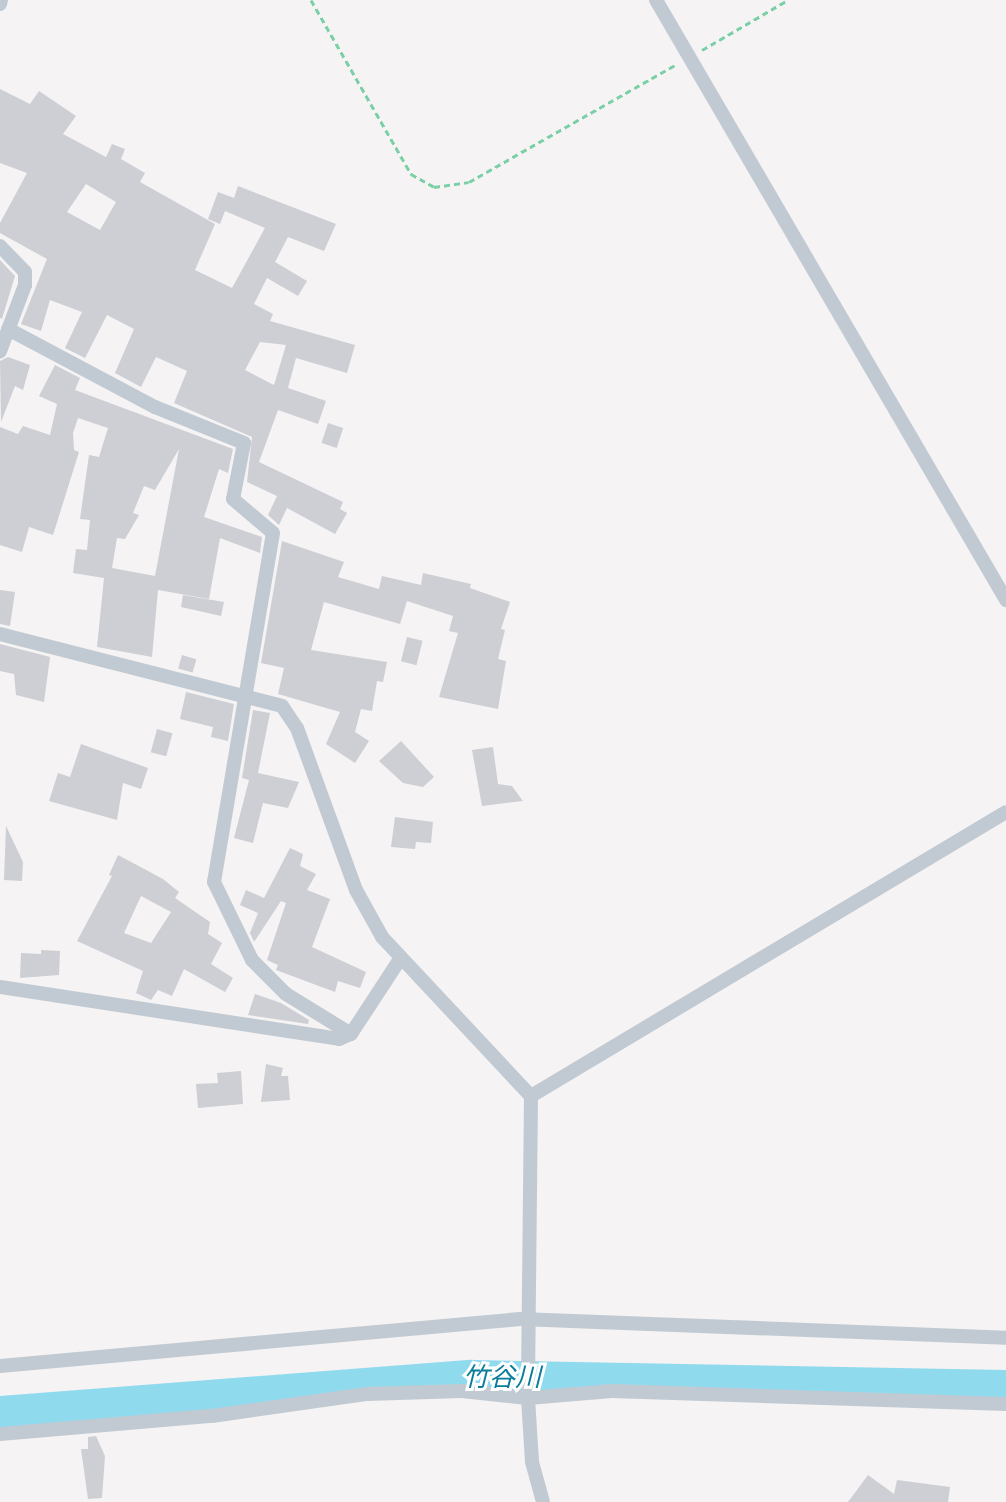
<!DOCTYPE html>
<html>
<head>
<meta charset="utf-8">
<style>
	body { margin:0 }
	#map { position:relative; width:1006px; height:1502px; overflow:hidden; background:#f5f3f3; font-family:Roboto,"Noto Sans JP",sans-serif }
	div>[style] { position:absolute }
	.river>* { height:32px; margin:-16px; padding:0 16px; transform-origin:16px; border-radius:16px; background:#90daee }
	.building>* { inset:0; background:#cdcfd5; transform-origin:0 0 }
	.path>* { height:3px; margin-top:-1.5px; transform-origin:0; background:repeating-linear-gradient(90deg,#7ad0a6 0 6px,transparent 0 10px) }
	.street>* { height:14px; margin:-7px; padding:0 7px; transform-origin:7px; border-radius:7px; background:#c1cad2 }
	span { translate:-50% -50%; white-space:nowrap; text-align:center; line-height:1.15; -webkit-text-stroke:6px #fff; paint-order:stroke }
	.water-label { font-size:26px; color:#0c7c9b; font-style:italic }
</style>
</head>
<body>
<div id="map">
	<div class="river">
		<div style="left:0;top:1412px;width:473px;rotate:-4.4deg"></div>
		<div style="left:472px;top:1376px;width:534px;rotate:1.07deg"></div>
	</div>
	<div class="building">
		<div style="clip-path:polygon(evenodd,0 89px,30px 104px,39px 91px,76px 116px,63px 134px,106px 157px,112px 144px,125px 149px,121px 159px,145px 173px,140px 182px,215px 224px,195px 270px,232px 288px,265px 228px,225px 211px,220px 224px,208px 219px,218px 192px,234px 198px,238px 186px,336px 224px,324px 251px,288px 237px,275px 262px,307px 281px,298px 296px,267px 278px,254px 304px,273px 314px,270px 321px,355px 345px,347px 373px,296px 358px,288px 388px,326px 401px,318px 424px,278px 410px,259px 462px,343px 502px,340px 509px,347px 513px,335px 534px,287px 508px,279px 525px,268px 515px,277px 496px,247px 482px,252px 437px,174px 403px,187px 371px,156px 357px,141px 387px,115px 373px,134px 329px,107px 315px,85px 358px,65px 348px,82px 312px,50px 300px,41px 331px,21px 324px,47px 259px,0 233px,0 223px,27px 173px,0 163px,0 89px,86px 184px,116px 202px,100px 230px,67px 212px,86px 184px,0 89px,260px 342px,286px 345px,274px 385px,245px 370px,260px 342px)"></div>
		<div style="clip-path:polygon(0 260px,15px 276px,2px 319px,0 318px)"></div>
		<div style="clip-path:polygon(8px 357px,30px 365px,23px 390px,15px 386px,1px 422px,0 361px)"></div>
		<div style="clip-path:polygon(evenodd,55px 365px,80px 378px,75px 390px,233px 449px,228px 473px,219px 469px,204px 517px,262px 537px,260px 553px,220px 538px,209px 599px,158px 590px,152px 657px,97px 647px,104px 578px,73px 573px,76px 549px,87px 550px,90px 520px,80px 519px,89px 455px,99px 457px,108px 428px,78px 418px,73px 433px,74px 450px,79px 452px,53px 535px,29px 527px,22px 552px,0 545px,0 427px,18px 434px,23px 426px,50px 435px,57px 404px,39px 396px,55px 365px,179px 449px,155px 576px,112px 568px,117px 538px,125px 539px,139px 515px,133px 513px,144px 486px,155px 490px,179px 449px)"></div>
		<div style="left:328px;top:423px;width:16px;height:21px;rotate:18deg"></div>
		<div style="clip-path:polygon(282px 541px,344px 562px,338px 577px,379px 589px,382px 576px,421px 585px,423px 573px,471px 584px,470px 588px,510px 602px,501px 629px,505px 630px,498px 659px,506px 661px,498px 709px,439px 697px,458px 633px,449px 631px,453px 616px,407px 601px,400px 624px,324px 602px,311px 650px,387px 662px,383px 682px,377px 681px,372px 711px,361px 709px,355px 732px,369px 741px,355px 763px,326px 744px,340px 712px,278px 694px,284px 668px,261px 663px)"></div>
		<div style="clip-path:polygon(0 590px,15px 592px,10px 626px,0 624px)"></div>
		<div style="clip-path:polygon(183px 595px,224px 602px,221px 616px,181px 607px)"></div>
		<div style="left:407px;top:637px;width:16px;height:25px;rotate:14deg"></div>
		<div style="clip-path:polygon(0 644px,50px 657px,44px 702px,16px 695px,14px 674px,0 671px)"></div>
		<div style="left:182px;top:655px;width:15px;height:14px;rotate:16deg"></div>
		<div style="clip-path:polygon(186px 692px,234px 704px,228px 741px,211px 737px,213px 727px,180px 719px)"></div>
		<div style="clip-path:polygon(253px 710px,270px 713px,258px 773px,299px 782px,288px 808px,263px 803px,253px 843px,234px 838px,249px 780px,242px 778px)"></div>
		<div style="left:157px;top:729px;width:16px;height:24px;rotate:15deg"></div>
		<div style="clip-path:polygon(401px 741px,434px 777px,423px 787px,403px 783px,379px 761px)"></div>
		<div style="clip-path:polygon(81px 744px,148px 768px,141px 789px,123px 783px,117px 820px,49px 801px,58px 773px,70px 777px)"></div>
		<div style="clip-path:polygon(493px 747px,498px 784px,512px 786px,523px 801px,482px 806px,472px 750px)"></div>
		<div style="clip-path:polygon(395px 817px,433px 822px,431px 843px,416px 842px,415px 849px,391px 847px)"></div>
		<div style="clip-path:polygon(6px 826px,23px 862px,22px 881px,4px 880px)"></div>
		<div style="clip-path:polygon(290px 848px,303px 854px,300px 866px,316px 874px,307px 890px,330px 899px,312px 947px,366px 972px,360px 988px,338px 981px,335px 992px,276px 970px,278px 965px,267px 960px,286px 903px,281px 901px,254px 942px,250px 933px,258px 913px,240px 905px,246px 890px,264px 898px)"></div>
		<div style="clip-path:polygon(evenodd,118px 855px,163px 879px,179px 892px,175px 898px,210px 922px,208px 934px,222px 943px,211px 964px,233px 978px,225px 992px,184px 969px,172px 996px,158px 990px,151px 1000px,136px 993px,143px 971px,77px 941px,112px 876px,109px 875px,118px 855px,141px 896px,171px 912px,151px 943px,124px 933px,141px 896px)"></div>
		<div style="clip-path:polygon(41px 950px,60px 951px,59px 975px,20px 978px,21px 953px,41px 954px)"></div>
		<div style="clip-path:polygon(255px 994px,281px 1003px,309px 1020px,308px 1024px,248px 1015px)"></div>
		<div style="clip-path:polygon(266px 1064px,283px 1068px,281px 1076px,288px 1076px,290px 1100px,261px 1102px)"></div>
		<div style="clip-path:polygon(241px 1071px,243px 1104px,198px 1108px,196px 1084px,218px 1083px,217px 1073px)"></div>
		<div style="clip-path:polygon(96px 1436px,105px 1456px,102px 1498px,88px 1499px,81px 1449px,88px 1449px,88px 1437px)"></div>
		<div style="clip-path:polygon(868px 1475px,894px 1494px,897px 1480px,950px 1487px,948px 1502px,848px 1502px)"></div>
	</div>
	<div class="path">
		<div style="left:311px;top:0;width:201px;rotate:60.1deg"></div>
		<div style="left:411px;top:174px;width:26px;rotate:29deg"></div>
		<div style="left:434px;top:187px;width:35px;rotate:-8deg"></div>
		<div style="left:469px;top:182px;width:237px;rotate:-29.6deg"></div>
		<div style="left:702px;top:50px;width:99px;rotate:-30.2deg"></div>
	</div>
	<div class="street">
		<div style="left:656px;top:0;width:695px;rotate:59.74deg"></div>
		<div style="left:0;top:4px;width:4px;rotate:-76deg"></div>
		<div style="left:0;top:246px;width:36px;rotate:46deg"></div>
		<div style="left:25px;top:272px;width:13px;rotate:90deg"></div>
		<div style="left:25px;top:285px;width:71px;rotate:110.7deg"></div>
		<div style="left:8px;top:329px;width:166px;rotate:28deg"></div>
		<div style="left:155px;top:407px;width:96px;rotate:22deg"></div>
		<div style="left:244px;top:443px;width:57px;rotate:101.1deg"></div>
		<div style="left:233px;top:499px;width:52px;rotate:40.4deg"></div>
		<div style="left:273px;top:533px;width:354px;rotate:99.6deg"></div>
		<div style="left:214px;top:882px;width:87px;rotate:64deg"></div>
		<div style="left:252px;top:960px;width:48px;rotate:45deg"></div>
		<div style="left:286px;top:994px;width:76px;rotate:31.6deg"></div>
		<div style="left:0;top:634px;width:291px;rotate:14.3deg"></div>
		<div style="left:282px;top:706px;width:27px;rotate:56deg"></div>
		<div style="left:297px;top:728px;width:172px;rotate:70deg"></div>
		<div style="left:356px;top:890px;width:54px;rotate:61deg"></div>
		<div style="left:382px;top:937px;width:218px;rotate:46.9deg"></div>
		<div style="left:531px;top:1096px;width:302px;rotate:90.6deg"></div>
		<div style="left:528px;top:1398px;width:64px;rotate:86.4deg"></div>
		<div style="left:532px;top:1462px;width:41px;rotate:74.6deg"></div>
		<div style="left:0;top:987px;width:343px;rotate:8.7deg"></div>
		<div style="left:339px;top:1039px;width:13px;rotate:-23deg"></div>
		<div style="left:351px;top:1034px;width:90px;rotate:-56.8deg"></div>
		<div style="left:531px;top:1096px;width:553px;rotate:-30.87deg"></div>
		<div style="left:0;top:1366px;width:522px;rotate:-5.16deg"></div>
		<div style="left:520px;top:1319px;width:486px;rotate:2.2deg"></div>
		<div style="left:0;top:1434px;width:213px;rotate:-4.9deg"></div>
		<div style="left:212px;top:1416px;width:157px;rotate:-8.1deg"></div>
		<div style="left:367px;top:1394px;width:95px;rotate:-1.8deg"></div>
		<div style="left:462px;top:1391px;width:66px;rotate:6.1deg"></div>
		<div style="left:528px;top:1398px;width:84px;rotate:-4.8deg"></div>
		<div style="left:612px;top:1391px;width:394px;rotate:1.9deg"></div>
	</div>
	<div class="water-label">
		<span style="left:502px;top:1378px">竹谷川</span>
	</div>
</div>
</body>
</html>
